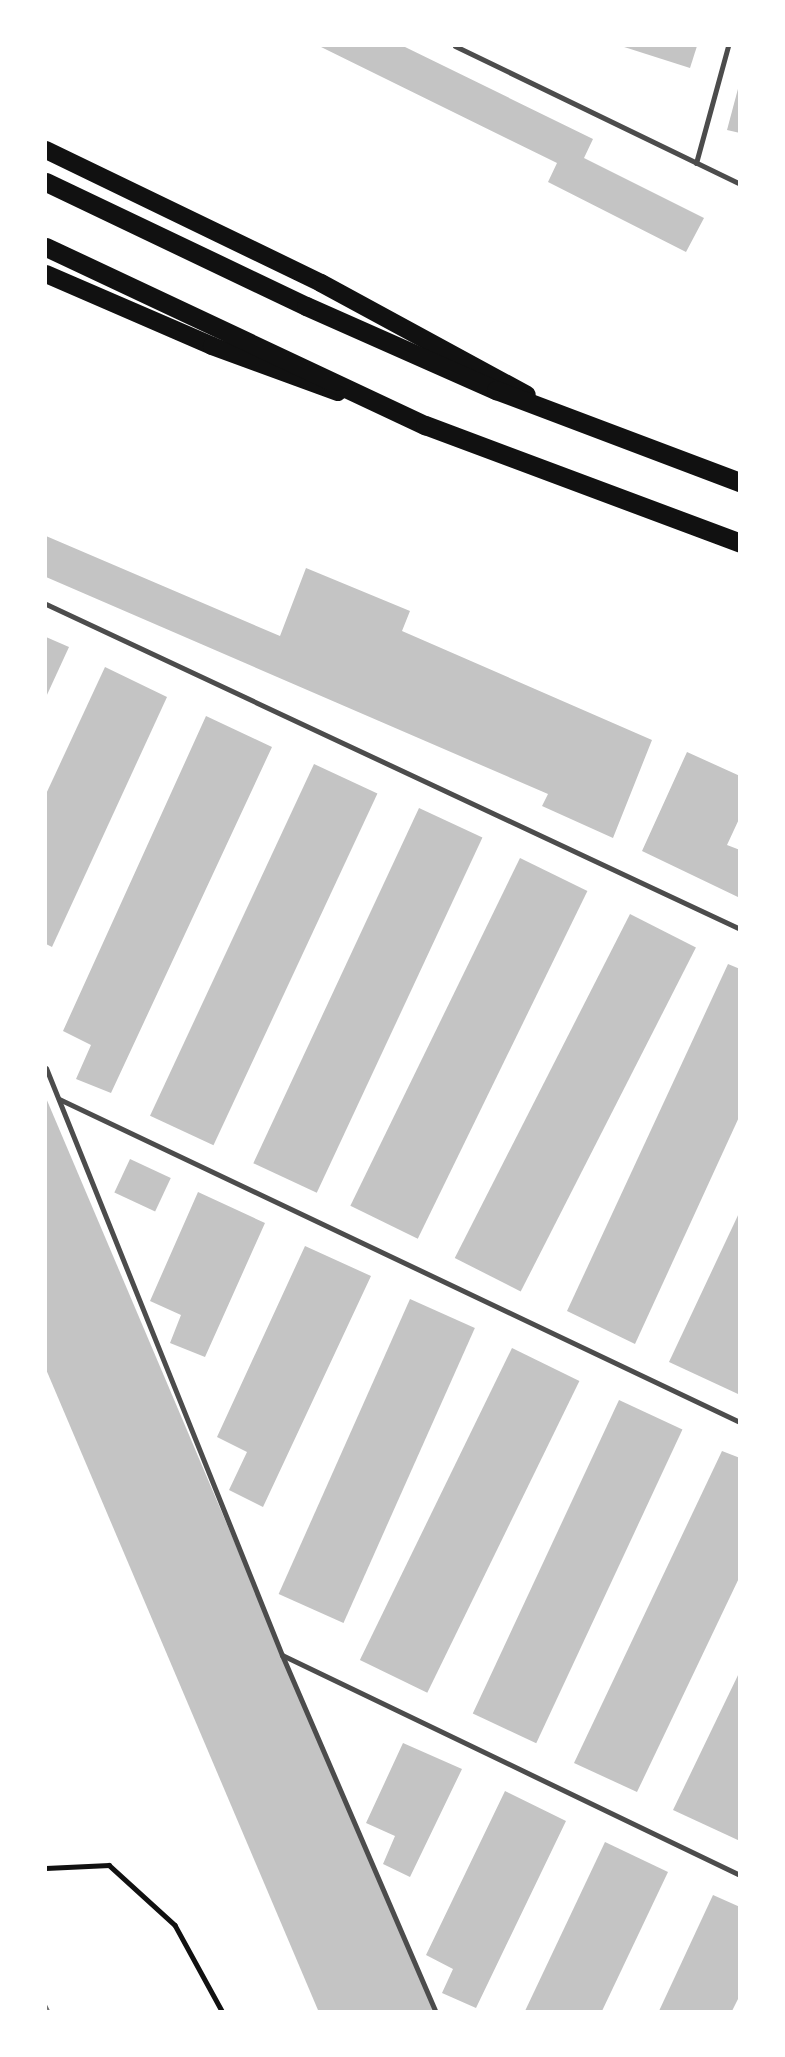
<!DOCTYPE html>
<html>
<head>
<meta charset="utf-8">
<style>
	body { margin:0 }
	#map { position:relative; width:785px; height:2057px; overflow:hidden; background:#fff; font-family:Rubik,sans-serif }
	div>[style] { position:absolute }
	.building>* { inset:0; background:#c4c4c4; transform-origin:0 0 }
	.path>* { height:4.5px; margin:-2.25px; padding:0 2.25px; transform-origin:2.25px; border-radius:2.25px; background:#111 }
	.service>* { height:5px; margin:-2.5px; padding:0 2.5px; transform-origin:2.5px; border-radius:2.5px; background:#4c4c4c }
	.primary>* { height:18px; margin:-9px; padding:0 9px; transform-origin:9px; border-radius:9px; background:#111 }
	.trunk>* { height:19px; margin:-9.5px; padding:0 9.5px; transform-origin:9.5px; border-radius:9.5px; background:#111 }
	.tram>* { height:2px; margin:-1px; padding:0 1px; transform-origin:1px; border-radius:1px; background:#707070 }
	span { translate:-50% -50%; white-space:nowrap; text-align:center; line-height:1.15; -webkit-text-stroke:6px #fff; paint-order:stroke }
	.frame { position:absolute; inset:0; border:47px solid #fff; pointer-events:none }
</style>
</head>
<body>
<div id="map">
	<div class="building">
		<div style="clip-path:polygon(319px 46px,403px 46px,593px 139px,584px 158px,704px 218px,686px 252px,548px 182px,557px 163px)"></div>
		<div style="clip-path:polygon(621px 46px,697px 46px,690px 68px)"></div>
		<div style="clip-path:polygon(739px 85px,740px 85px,740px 133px,727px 130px)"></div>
		<div style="clip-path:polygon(46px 536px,280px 636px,306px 568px,410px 611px,402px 631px,652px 740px,613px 838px,542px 806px,548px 794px,46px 577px)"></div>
		<div style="clip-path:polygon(46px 637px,69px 647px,46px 697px)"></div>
		<div style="clip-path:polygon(105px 667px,167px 697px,52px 947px,46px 944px,46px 794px)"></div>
		<div style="clip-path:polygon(206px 716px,272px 747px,111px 1093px,76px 1079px,91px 1045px,63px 1031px)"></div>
		<div style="clip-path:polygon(687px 752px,740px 776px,740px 817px,727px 845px,740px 850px,740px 898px,642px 851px)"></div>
		<div style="left:314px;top:764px;width:70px;height:388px;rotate:25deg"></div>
		<div style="left:419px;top:808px;width:70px;height:392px;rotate:25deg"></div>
		<div style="left:520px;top:858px;width:75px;height:387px;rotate:26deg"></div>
		<div style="left:630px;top:914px;width:74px;height:386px;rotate:27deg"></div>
		<div style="clip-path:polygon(728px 964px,740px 969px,740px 1115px,635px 1344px,567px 1311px)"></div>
		<div style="left:46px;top:1098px;width:990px;height:106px;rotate:67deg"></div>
		<div style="left:130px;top:1159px;width:45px;height:37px;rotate:25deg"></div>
		<div style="clip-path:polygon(198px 1192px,265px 1223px,205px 1357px,170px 1343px,181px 1315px,150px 1301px)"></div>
		<div style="clip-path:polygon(740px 1211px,740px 1392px,738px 1394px,669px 1362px)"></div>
		<div style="clip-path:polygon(305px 1246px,371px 1276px,263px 1507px,229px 1490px,247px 1452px,217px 1437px)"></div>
		<div style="left:410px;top:1299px;width:71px;height:323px;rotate:24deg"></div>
		<div style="left:512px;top:1348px;width:75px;height:347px;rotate:26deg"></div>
		<div style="left:619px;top:1400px;width:70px;height:346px;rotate:25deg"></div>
		<div style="clip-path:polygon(722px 1451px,740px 1458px,740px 1576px,637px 1792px,574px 1763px)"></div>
		<div style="clip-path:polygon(740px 1671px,740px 1841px,673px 1810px)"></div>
		<div style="clip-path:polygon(403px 1743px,462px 1769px,410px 1877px,383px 1864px,395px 1836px,366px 1823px)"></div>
		<div style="clip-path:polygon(505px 1791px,566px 1821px,476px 2008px,442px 1993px,453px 1969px,426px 1955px)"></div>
		<div style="clip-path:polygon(605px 1842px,668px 1872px,602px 2011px,525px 2011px)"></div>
		<div style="clip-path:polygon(713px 1895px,740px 1907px,740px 1995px,732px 2011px,659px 2011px)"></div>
	</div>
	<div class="path">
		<div style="left:46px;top:1868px;width:63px;rotate:-2.7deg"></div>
		<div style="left:109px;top:1865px;width:89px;rotate:42.3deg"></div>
		<div style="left:175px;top:1925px;width:98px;rotate:61.3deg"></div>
	</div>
	<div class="service">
		<div style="left:455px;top:46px;width:317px;rotate:25.8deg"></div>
		<div style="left:696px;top:163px;width:121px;rotate:-74.7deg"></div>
		<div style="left:46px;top:604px;width:766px;rotate:25.09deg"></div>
		<div style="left:46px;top:1068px;width:633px;rotate:68.1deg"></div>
		<div style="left:282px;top:1655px;width:387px;rotate:66.7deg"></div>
		<div style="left:59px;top:1099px;width:754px;rotate:25.38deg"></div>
		<div style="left:282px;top:1655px;width:508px;rotate:25.66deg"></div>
	</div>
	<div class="primary">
		<div style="left:46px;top:150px;width:305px;rotate:25.8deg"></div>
		<div style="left:321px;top:283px;width:234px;rotate:28.5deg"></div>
		<div style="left:46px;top:274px;width:181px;rotate:23.4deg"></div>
		<div style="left:212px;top:346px;width:134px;rotate:20.1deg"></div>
	</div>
	<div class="trunk">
		<div style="left:46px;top:182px;width:288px;rotate:25.5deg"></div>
		<div style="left:306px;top:306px;width:208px;rotate:23.9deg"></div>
		<div style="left:496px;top:390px;width:261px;rotate:20.7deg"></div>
		<div style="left:46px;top:247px;width:419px;rotate:25.2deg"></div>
		<div style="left:425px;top:425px;width:336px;rotate:20.5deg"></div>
	</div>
	<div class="tram">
		<div style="left:46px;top:2005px;width:7px;rotate:63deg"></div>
	</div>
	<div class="frame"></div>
</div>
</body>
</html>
